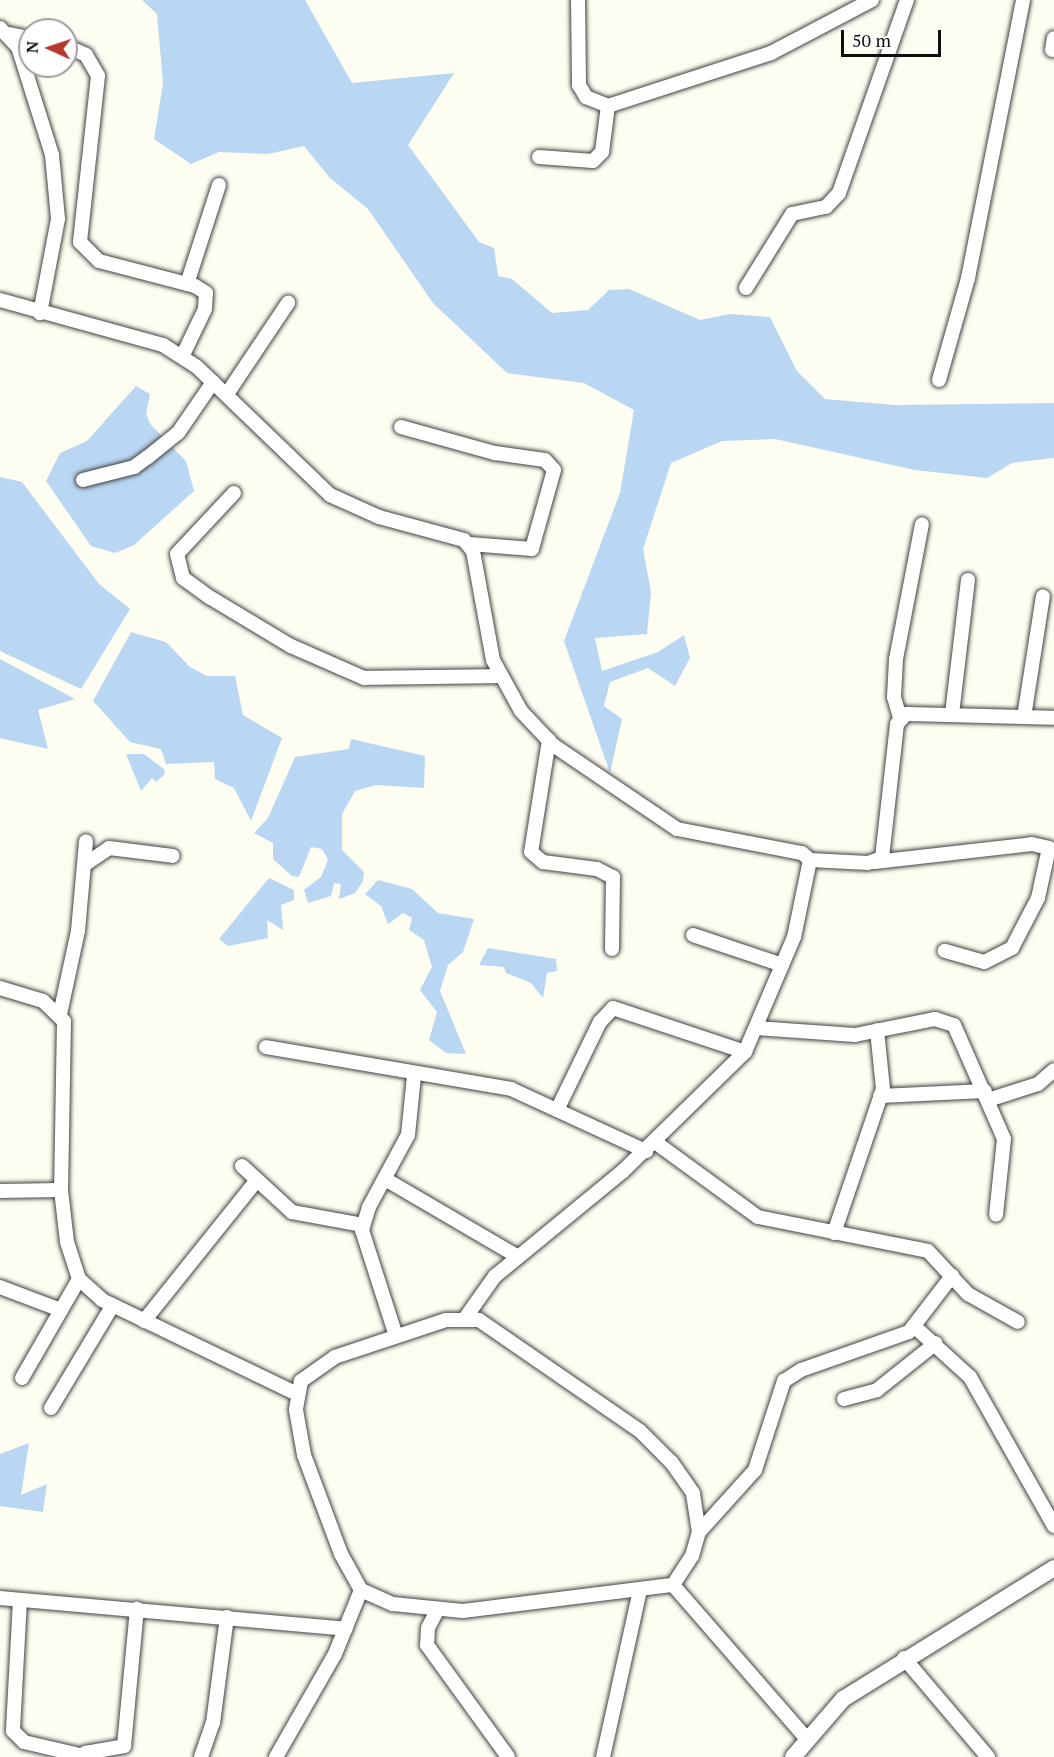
<!DOCTYPE html>
<html>
<head>
<meta charset="utf-8">
<style>
	body { margin:0 }
	#map { position:relative; width:1054px; height:1757px; overflow:hidden; background:#fefdf1; font-family:"PT Serif",serif }
	div>[style] { position:absolute }
	.water>* { inset:0; background:#b9d6f2 }
	.roads { filter:drop-shadow(0 0 2px #414141) drop-shadow(0 0 2px #414141) }
	.minor>* { height:14px; margin:-7px; padding:0 7px; transform-origin:7px; border-radius:7px; background:#fff }
	.tertiary>* { height:16px; margin:-8px; padding:0 8px; transform-origin:8px; border-radius:8px; background:#fff }
	span { translate:-50% -50%; white-space:nowrap; text-align:center; line-height:1.15; -webkit-text-stroke:6px #fff; paint-order:stroke }
	.north { position:absolute; left:18px; top:18px; width:60px; height:60px; box-sizing:border-box; background:#fff; border:2px solid #9f9f9f; border-radius:50%; rotate:273deg; font-size:16px; font-weight:700; line-height:24px; text-align:center; color:#0e0e0e }
	.north::after { content:''; display:block; margin:auto; width:21px; height:27px; background:#b53830; clip-path:polygon(50% 0,100% 100%,50% 72%,0 100%) }
	.scale { position:absolute; left:841px; top:30px; width:100px; height:27px; box-sizing:border-box; border:3px solid #0e0e0e; border-top:0; padding-left:8px; font-size:18px; line-height:21px; white-space:nowrap; color:#0e0e0e; -webkit-text-stroke:4px #fff; paint-order:stroke }
</style>
</head>
<body>
<div id="map">
	<div class="water">
		<div style="clip-path:polygon(142px 0,305px 0,352px 83px,454px 73px,408px 145px,479px 242px,494px 248px,498px 276px,512px 279px,552px 313px,588px 310px,609px 290px,629px 289px,700px 320px,730px 314px,770px 317px,797px 371px,825px 399px,895px 405px,1054px 403px,1054px 458px,1012px 463px,987px 478px,915px 470px,775px 439px,722px 441px,671px 463px,643px 549px,651px 592px,647px 634px,595px 638px,602px 671px,658px 652px,684px 635px,690px 658px,675px 686px,648px 668px,610px 682px,604px 706px,622px 719px,610px 773px,564px 641px,620px 493px,634px 410px,584px 383px,507px 373px,433px 303px,368px 209px,330px 178px,304px 146px,268px 154px,219px 152px,191px 164px,154px 139px,163px 83px,157px 14px)"></div>
		<div style="clip-path:polygon(136px 386px,150px 394px,146px 414px,151px 425px,186px 461px,194px 491px,134px 545px,115px 553px,91px 546px,46px 481px,60px 453px,87px 441px)"></div>
		<div style="clip-path:polygon(0 477px,22px 482px,99px 584px,130px 609px,81px 689px,0 651px)"></div>
		<div style="clip-path:polygon(131px 632px,166px 642px,190px 667px,207px 676px,235px 676px,243px 715px,282px 738px,251px 821px,234px 788px,215px 779px,214px 762px,166px 764px,161px 749px,130px 742px,93px 701px)"></div>
		<div style="clip-path:polygon(0 659px,75px 699px,38px 710px,48px 749px,0 738px)"></div>
		<div style="clip-path:polygon(351px 739px,425px 756px,424px 788px,376px 785px,355px 791px,342px 814px,342px 850px,364px 872px,363px 881px,355px 893px,339px 899px,341px 884px,334px 883px,331px 896px,308px 903px,304px 890px,321px 877px,328px 860px,322px 849px,311px 847px,299px 877px,292px 876px,273px 859px,273px 843px,254px 833px,268px 818px,295px 757px,349px 749px)"></div>
		<div style="clip-path:polygon(126px 754px,144px 754px,165px 770px,164px 775px,156px 782px,152px 778px,141px 791px)"></div>
		<div style="clip-path:polygon(269px 878px,294px 890px,294px 900px,281px 905px,283px 930px,267px 920px,268px 938px,228px 946px,219px 939px)"></div>
		<div style="clip-path:polygon(378px 880px,412px 889px,438px 913px,474px 919px,463px 952px,448px 965px,440px 991px,466px 1054px,446px 1053px,429px 1040px,437px 1012px,420px 990px,432px 967px,424px 940px,409px 930px,412px 918px,403px 913px,388px 924px,381px 906px,365px 894px)"></div>
		<div style="clip-path:polygon(488px 948px,556px 959px,557px 971px,547px 973px,543px 998px,531px 983px,506px 973px,504px 967px,479px 965px)"></div>
		<div style="clip-path:polygon(29px 1443px,21px 1495px,47px 1484px,43px 1512px,0 1506px,0 1454px)"></div>
	</div>
	<div class="roads">
		<div class="minor">
			<div style="left:578px;top:0;width:85px;rotate:89.3deg"></div>
			<div style="left:579px;top:85px;width:14px;rotate:60deg"></div>
			<div style="left:586px;top:97px;width:24px;rotate:22deg"></div>
			<div style="left:0;top:28px;width:26px;rotate:47deg"></div>
			<div style="left:18px;top:47px;width:113px;rotate:72.5deg"></div>
			<div style="left:52px;top:155px;width:64px;rotate:84.6deg"></div>
			<div style="left:58px;top:219px;width:96px;rotate:100.8deg"></div>
			<div style="left:9px;top:34px;width:21px;rotate:11deg"></div>
			<div style="left:66px;top:46px;width:22px;rotate:24deg"></div>
			<div style="left:86px;top:55px;width:24px;rotate:60deg"></div>
			<div style="left:98px;top:76px;width:167px;rotate:96.2deg"></div>
			<div style="left:80px;top:242px;width:27px;rotate:45deg"></div>
			<div style="left:99px;top:261px;width:99px;rotate:14.6deg"></div>
			<div style="left:195px;top:286px;width:13px;rotate:32deg"></div>
			<div style="left:206px;top:293px;width:16px;rotate:94deg"></div>
			<div style="left:205px;top:309px;width:53px;rotate:115.6deg"></div>
			<div style="left:1052px;top:50px;width:12px;rotate:-81deg"></div>
			<div style="left:539px;top:157px;width:54px;rotate:4.2deg"></div>
			<div style="left:593px;top:161px;width:13px;rotate:-45deg"></div>
			<div style="left:602px;top:152px;width:46px;rotate:-82.6deg"></div>
			<div style="left:608px;top:106px;width:171px;rotate:-18deg"></div>
			<div style="left:771px;top:53px;width:114px;rotate:-27.7deg"></div>
			<div style="left:187px;top:284px;width:104px;rotate:-72.1deg"></div>
			<div style="left:746px;top:288px;width:87px;rotate:-58.1deg"></div>
			<div style="left:792px;top:214px;width:35px;rotate:-12deg"></div>
			<div style="left:826px;top:207px;width:19px;rotate:-47deg"></div>
			<div style="left:839px;top:193px;width:205px;rotate:-70.6deg"></div>
			<div style="left:0;top:300px;width:169px;rotate:15.4deg"></div>
			<div style="left:163px;top:345px;width:40px;rotate:32.9deg"></div>
			<div style="left:197px;top:367px;width:185px;rotate:43.9deg"></div>
			<div style="left:330px;top:495px;width:54px;rotate:24.2deg"></div>
			<div style="left:379px;top:517px;width:88px;rotate:15.1deg"></div>
			<div style="left:464px;top:540px;width:14px;rotate:51deg"></div>
			<div style="left:473px;top:551px;width:111px;rotate:79.6deg"></div>
			<div style="left:493px;top:660px;width:58px;rotate:61.2deg"></div>
			<div style="left:521px;top:711px;width:47px;rotate:46.7deg"></div>
			<div style="left:553px;top:745px;width:150px;rotate:34.1deg"></div>
			<div style="left:677px;top:829px;width:127px;rotate:10.9deg"></div>
			<div style="left:802px;top:853px;width:11px;rotate:41deg"></div>
			<div style="left:810px;top:860px;width:79px;rotate:101.7deg"></div>
			<div style="left:794px;top:937px;width:125px;rotate:113.1deg"></div>
			<div style="left:745px;top:1052px;width:170px;rotate:135.7deg"></div>
			<div style="left:623px;top:1171px;width:166px;rotate:140.6deg"></div>
			<div style="left:495px;top:1276px;width:50px;rotate:125.3deg"></div>
			<div style="left:939px;top:380px;width:106px;rotate:-74.1deg"></div>
			<div style="left:968px;top:278px;width:283px;rotate:-78.8deg"></div>
			<div style="left:227px;top:394px;width:110px;rotate:-56.2deg"></div>
			<div style="left:401px;top:427px;width:98px;rotate:15.5deg"></div>
			<div style="left:495px;top:453px;width:50px;rotate:8deg"></div>
			<div style="left:545px;top:460px;width:13px;rotate:48deg"></div>
			<div style="left:554px;top:470px;width:82px;rotate:105.6deg"></div>
			<div style="left:532px;top:549px;width:63px;rotate:-175.5deg"></div>
			<div style="left:83px;top:480px;width:53px;rotate:-14.3deg"></div>
			<div style="left:134px;top:467px;width:17px;rotate:-36deg"></div>
			<div style="left:148px;top:457px;width:38px;rotate:-39deg"></div>
			<div style="left:178px;top:433px;width:62px;rotate:-55.5deg"></div>
			<div style="left:234px;top:493px;width:83px;rotate:133.1deg"></div>
			<div style="left:177px;top:554px;width:25px;rotate:76deg"></div>
			<div style="left:183px;top:578px;width:34px;rotate:36deg"></div>
			<div style="left:211px;top:598px;width:93px;rotate:31deg"></div>
			<div style="left:291px;top:646px;width:80px;rotate:23.7deg"></div>
			<div style="left:364px;top:678px;width:136px;rotate:-0.8deg"></div>
			<div style="left:952px;top:714px;width:135px;rotate:-83.2deg"></div>
			<div style="left:1024px;top:717px;width:122px;rotate:-81.1deg"></div>
			<div style="left:900px;top:718px;width:22px;rotate:-106deg"></div>
			<div style="left:894px;top:697px;width:38px;rotate:-87deg"></div>
			<div style="left:896px;top:659px;width:137px;rotate:-79.1deg"></div>
			<div style="left:549px;top:740px;width:113px;rotate:99.1deg"></div>
			<div style="left:531px;top:852px;width:16px;rotate:40deg"></div>
			<div style="left:543px;top:862px;width:54px;rotate:7.4deg"></div>
			<div style="left:597px;top:869px;width:18px;rotate:27deg"></div>
			<div style="left:613px;top:877px;width:72px;rotate:90.8deg"></div>
			<div style="left:810px;top:860px;width:58px;rotate:3deg"></div>
			<div style="left:868px;top:863px;width:15px;rotate:-20deg"></div>
			<div style="left:882px;top:858px;width:135px;rotate:-83.6deg"></div>
			<div style="left:897px;top:724px;width:13px;rotate:-48deg"></div>
			<div style="left:906px;top:714px;width:148px;rotate:1.5deg"></div>
			<div style="left:875px;top:862px;width:158px;rotate:-6.5deg"></div>
			<div style="left:1032px;top:844px;width:17px;rotate:13deg"></div>
			<div style="left:1049px;top:848px;width:51px;rotate:102.4deg"></div>
			<div style="left:1038px;top:898px;width:56px;rotate:117.5deg"></div>
			<div style="left:1012px;top:948px;width:31px;rotate:153deg"></div>
			<div style="left:984px;top:962px;width:41px;rotate:-164.2deg"></div>
			<div style="left:84px;top:865px;width:30px;rotate:-34deg"></div>
			<div style="left:109px;top:848px;width:64px;rotate:7.1deg"></div>
			<div style="left:693px;top:935px;width:94px;rotate:18.6deg"></div>
			<div style="left:0;top:988px;width:45px;rotate:16.8deg"></div>
			<div style="left:43px;top:1001px;width:29px;rotate:44deg"></div>
			<div style="left:64px;top:1021px;width:169px;rotate:91deg"></div>
			<div style="left:61px;top:1190px;width:52px;rotate:83.4deg"></div>
			<div style="left:67px;top:1242px;width:39px;rotate:72deg"></div>
			<div style="left:79px;top:1279px;width:31px;rotate:42deg"></div>
			<div style="left:102px;top:1300px;width:214px;rotate:25.7deg"></div>
			<div style="left:60px;top:1014px;width:85px;rotate:-77.8deg"></div>
			<div style="left:78px;top:931px;width:90px;rotate:-84.9deg"></div>
			<div style="left:756px;top:1028px;width:99px;rotate:4deg"></div>
			<div style="left:855px;top:1035px;width:82px;rotate:-11.3deg"></div>
			<div style="left:935px;top:1019px;width:20px;rotate:18deg"></div>
			<div style="left:954px;top:1025px;width:124px;rotate:66.3deg"></div>
			<div style="left:1004px;top:1139px;width:76px;rotate:96deg"></div>
			<div style="left:266px;top:1047px;width:249px;rotate:9.7deg"></div>
			<div style="left:511px;top:1089px;width:149px;rotate:24.7deg"></div>
			<div style="left:880px;top:1096px;width:105px;rotate:-2.7deg"></div>
			<div style="left:988px;top:1100px;width:52px;rotate:-17.7deg"></div>
			<div style="left:1038px;top:1084px;width:21px;rotate:-41deg"></div>
			<div style="left:557px;top:1110px;width:98px;rotate:-64deg"></div>
			<div style="left:600px;top:1022px;width:19px;rotate:-47deg"></div>
			<div style="left:613px;top:1008px;width:139px;rotate:18.4deg"></div>
			<div style="left:655px;top:1142px;width:127px;rotate:36.1deg"></div>
			<div style="left:758px;top:1217px;width:173px;rotate:11.3deg"></div>
			<div style="left:928px;top:1251px;width:59px;rotate:47.1deg"></div>
			<div style="left:968px;top:1294px;width:57px;rotate:29.2deg"></div>
			<div style="left:242px;top:1166px;width:68px;rotate:42.6deg"></div>
			<div style="left:292px;top:1212px;width:72px;rotate:10.4deg"></div>
			<div style="left:385px;top:1179px;width:153px;rotate:30.3deg"></div>
			<div style="left:0;top:1191px;width:61px;rotate:-0.9deg"></div>
			<div style="left:834px;top:1233px;width:152px;rotate:-71.2deg"></div>
			<div style="left:883px;top:1089px;width:59px;rotate:-95.8deg"></div>
			<div style="left:0;top:1287px;width:65px;rotate:20.7deg"></div>
			<div style="left:144px;top:1321px;width:179px;rotate:-51.3deg"></div>
			<div style="left:915px;top:1327px;width:74px;rotate:42.3deg"></div>
			<div style="left:970px;top:1377px;width:171px;rotate:60.6deg"></div>
			<div style="left:396px;top:1336px;width:111px;rotate:-107.8deg"></div>
			<div style="left:362px;top:1230px;width:24px;rotate:-73deg"></div>
			<div style="left:369px;top:1207px;width:82px;rotate:-61.6deg"></div>
			<div style="left:408px;top:1135px;width:59px;rotate:-84.2deg"></div>
			<div style="left:22px;top:1378px;width:114px;rotate:-60.1deg"></div>
			<div style="left:844px;top:1399px;width:34px;rotate:-15deg"></div>
			<div style="left:877px;top:1390px;width:75px;rotate:-38.5deg"></div>
			<div style="left:51px;top:1408px;width:120px;rotate:-59deg"></div>
			<div style="left:699px;top:1532px;width:84px;rotate:-47.9deg"></div>
			<div style="left:755px;top:1470px;width:94px;rotate:-72deg"></div>
			<div style="left:784px;top:1381px;width:20px;rotate:-33deg"></div>
			<div style="left:801px;top:1370px;width:114px;rotate:-19.4deg"></div>
			<div style="left:909px;top:1332px;width:71px;rotate:-52.5deg"></div>
			<div style="left:673px;top:1585px;width:35px;rotate:-57deg"></div>
			<div style="left:692px;top:1556px;width:25px;rotate:-74deg"></div>
			<div style="left:699px;top:1532px;width:39px;rotate:-99deg"></div>
			<div style="left:693px;top:1493px;width:38px;rotate:-125deg"></div>
			<div style="left:671px;top:1462px;width:44px;rotate:-135deg"></div>
			<div style="left:640px;top:1431px;width:196px;rotate:-145.4deg"></div>
			<div style="left:479px;top:1320px;width:33px;rotate:180deg"></div>
			<div style="left:446px;top:1320px;width:117px;rotate:161.6deg"></div>
			<div style="left:335px;top:1357px;width:42px;rotate:144.8deg"></div>
			<div style="left:301px;top:1381px;width:29px;rotate:100deg"></div>
			<div style="left:296px;top:1410px;width:46px;rotate:79.9deg"></div>
			<div style="left:304px;top:1455px;width:106px;rotate:69.5deg"></div>
			<div style="left:341px;top:1554px;width:41px;rotate:60.9deg"></div>
			<div style="left:361px;top:1590px;width:35px;rotate:24deg"></div>
			<div style="left:393px;top:1604px;width:70px;rotate:5.7deg"></div>
			<div style="left:463px;top:1611px;width:212px;rotate:-7.1deg"></div>
			<div style="left:673px;top:1585px;width:201px;rotate:49deg"></div>
			<div style="left:0;top:1598px;width:347px;rotate:5.1deg"></div>
			<div style="left:20px;top:1600px;width:131px;rotate:93.1deg"></div>
			<div style="left:13px;top:1731px;width:16px;rotate:45deg"></div>
			<div style="left:24px;top:1742px;width:66px;rotate:13.2deg"></div>
			<div style="left:438px;top:1609px;width:21px;rotate:118deg"></div>
			<div style="left:428px;top:1628px;width:17px;rotate:93deg"></div>
			<div style="left:427px;top:1645px;width:138px;rotate:54.1deg"></div>
			<div style="left:904px;top:1658px;width:130px;rotate:49.7deg"></div>
			<div style="left:85px;top:1753px;width:40px;rotate:-10deg"></div>
			<div style="left:124px;top:1746px;width:138px;rotate:-84.6deg"></div>
			<div style="left:201px;top:1757px;width:36px;rotate:-71deg"></div>
			<div style="left:213px;top:1723px;width:107px;rotate:-82.5deg"></div>
			<div style="left:276px;top:1757px;width:119px;rotate:-60.2deg"></div>
			<div style="left:335px;top:1654px;width:69px;rotate:-67.9deg"></div>
			<div style="left:603px;top:1757px;width:171px;rotate:-77.5deg"></div>
		</div>
		<div class="tertiary">
			<div style="left:793px;top:1757px;width:77px;rotate:-49.2deg"></div>
			<div style="left:843px;top:1699px;width:248px;rotate:-31.8deg"></div>
		</div>
	</div>
	<div class="north">N</div>
	<div class="scale">50 m</div>
</div>
</body>
</html>
